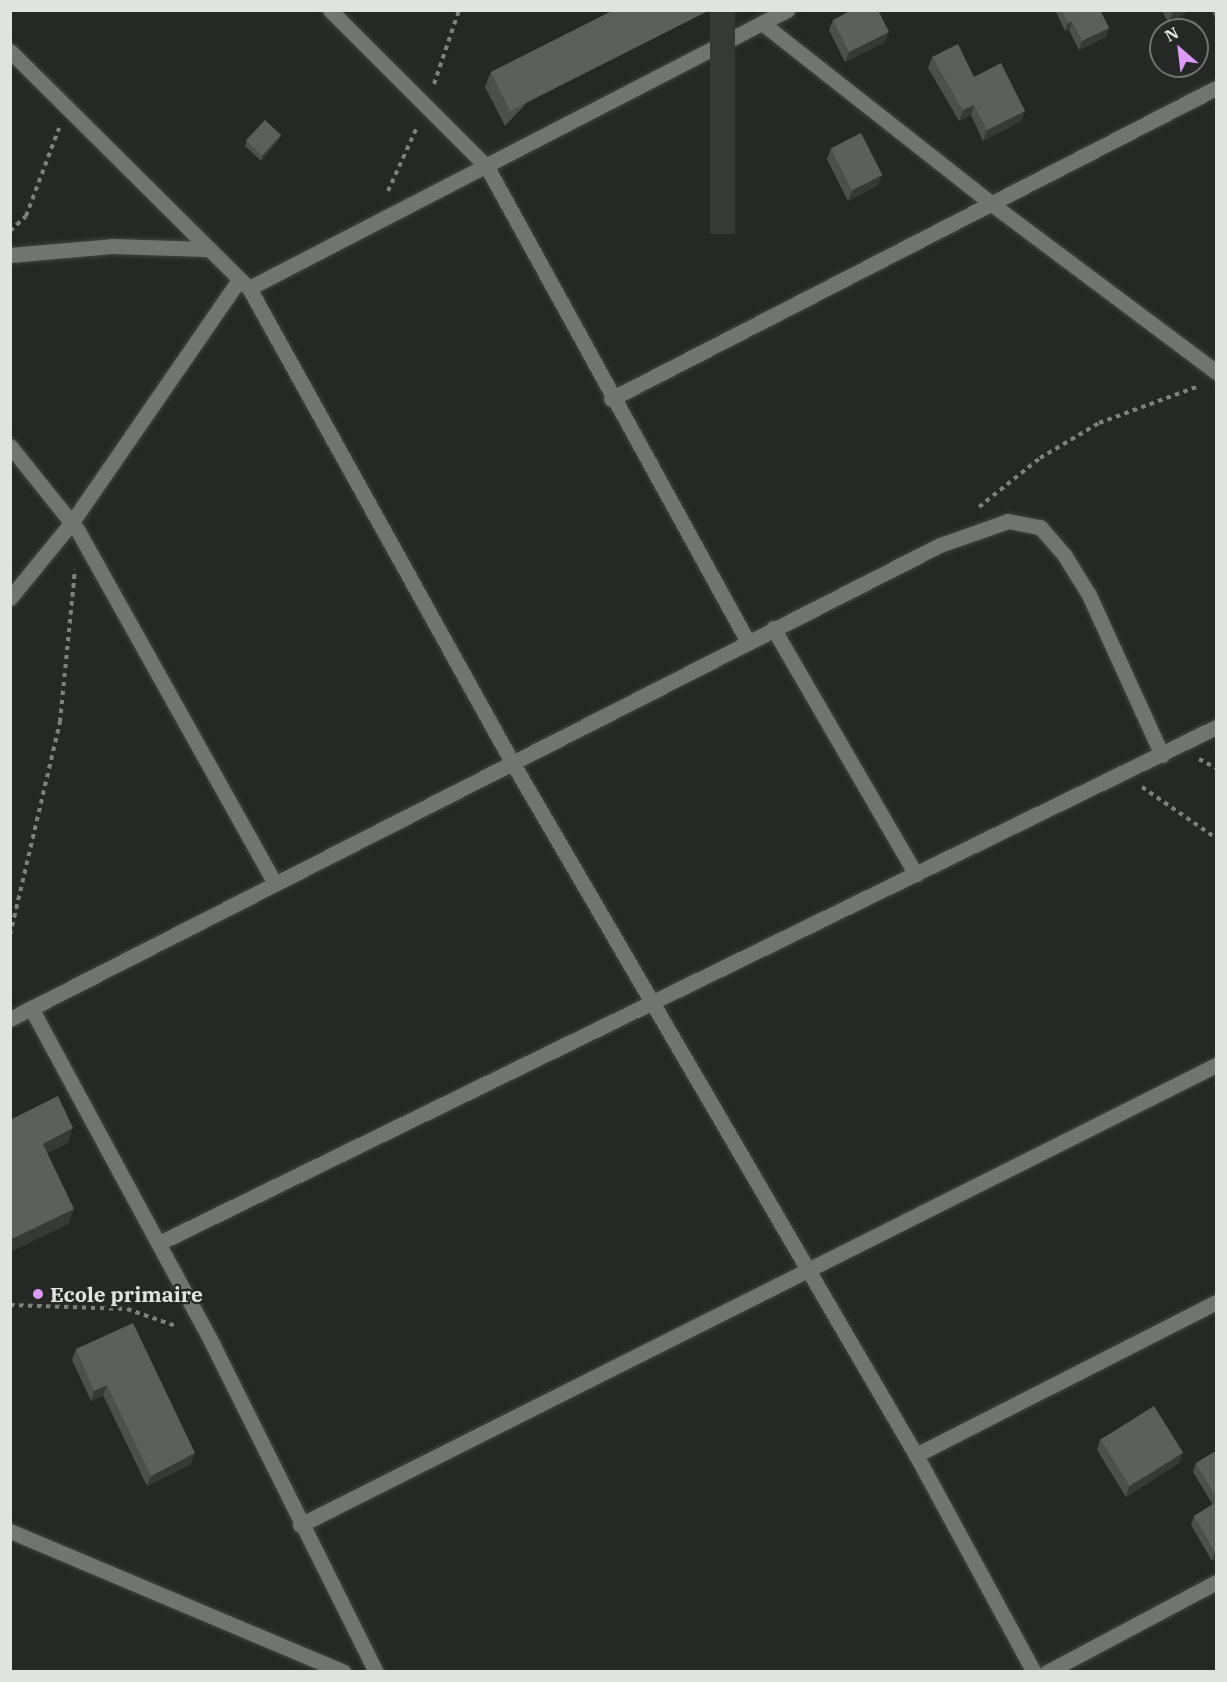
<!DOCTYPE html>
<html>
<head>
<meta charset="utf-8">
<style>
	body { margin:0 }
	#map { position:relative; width:1227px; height:1682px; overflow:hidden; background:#262825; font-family:"IBM Plex Serif",serif }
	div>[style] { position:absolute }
	.path>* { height:4px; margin-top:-2px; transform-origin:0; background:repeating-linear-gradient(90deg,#7f817f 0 4.5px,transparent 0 9px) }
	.roads { filter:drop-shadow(0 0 2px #414341) drop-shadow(0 0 2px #414341) }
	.minor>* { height:15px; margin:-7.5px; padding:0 7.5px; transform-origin:7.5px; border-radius:7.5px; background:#717470 }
	.wall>* { inset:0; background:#4d4f4c }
	.shaded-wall>* { inset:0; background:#373936; transform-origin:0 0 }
	.building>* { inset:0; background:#5d5f5c; transform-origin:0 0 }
	.dots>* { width:16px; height:16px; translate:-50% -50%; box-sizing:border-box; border:3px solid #262825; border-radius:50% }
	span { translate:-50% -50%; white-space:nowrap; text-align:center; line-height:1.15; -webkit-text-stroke:4.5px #262825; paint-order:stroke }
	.poi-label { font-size:21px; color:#e1e3e1; font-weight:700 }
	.left { translate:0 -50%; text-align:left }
	.frame { position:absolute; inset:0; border:12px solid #e1e3e1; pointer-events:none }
	.north { position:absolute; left:1149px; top:18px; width:60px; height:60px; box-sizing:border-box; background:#262825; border:2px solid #717370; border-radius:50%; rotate:332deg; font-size:16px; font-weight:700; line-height:24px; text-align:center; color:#e1e3e1 }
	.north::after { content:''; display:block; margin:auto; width:21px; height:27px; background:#da9af6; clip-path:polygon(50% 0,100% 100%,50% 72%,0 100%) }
</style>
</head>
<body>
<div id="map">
	<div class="path">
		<div style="left:434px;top:84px;width:78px;rotate:-71.3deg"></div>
		<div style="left:388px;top:191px;width:70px;rotate:-65.6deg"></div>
		<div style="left:10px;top:231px;width:22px;rotate:-43deg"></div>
		<div style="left:26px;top:216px;width:94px;rotate:-69.4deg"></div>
		<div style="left:979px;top:507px;width:78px;rotate:-38.8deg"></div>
		<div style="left:1040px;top:458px;width:69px;rotate:-30.7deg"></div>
		<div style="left:1099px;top:423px;width:107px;rotate:-20.3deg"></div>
		<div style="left:1199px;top:759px;width:19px;rotate:28deg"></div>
		<div style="left:1142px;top:787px;width:90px;rotate:34.6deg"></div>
		<div style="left:10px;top:935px;width:219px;rotate:-76.8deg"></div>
		<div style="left:60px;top:722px;width:153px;rotate:-84.4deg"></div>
		<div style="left:10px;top:1305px;width:117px;rotate:2deg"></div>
		<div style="left:127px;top:1309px;width:52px;rotate:19.1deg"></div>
	</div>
	<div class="roads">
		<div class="minor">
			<div style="left:330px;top:10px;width:222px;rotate:45deg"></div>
			<div style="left:487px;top:167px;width:542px;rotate:61.21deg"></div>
			<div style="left:762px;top:23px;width:294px;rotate:38.2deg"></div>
			<div style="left:993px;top:205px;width:279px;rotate:36.8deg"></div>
			<div style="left:10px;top:51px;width:337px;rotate:44.8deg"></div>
			<div style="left:249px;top:288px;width:606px;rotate:-27.33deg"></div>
			<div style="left:10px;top:255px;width:102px;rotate:-5deg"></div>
			<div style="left:112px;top:246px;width:94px;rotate:1.8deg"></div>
			<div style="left:249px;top:288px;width:542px;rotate:60.98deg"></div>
			<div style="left:512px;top:762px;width:802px;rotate:59.76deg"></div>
			<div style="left:916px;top:1455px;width:247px;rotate:61.5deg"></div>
			<div style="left:611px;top:399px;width:680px;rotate:-27.21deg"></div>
			<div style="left:10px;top:446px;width:109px;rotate:51.3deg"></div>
			<div style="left:78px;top:531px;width:403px;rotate:60.8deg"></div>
			<div style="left:10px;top:598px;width:98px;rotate:-50.8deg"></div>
			<div style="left:72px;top:522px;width:294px;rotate:-55.4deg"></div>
			<div style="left:773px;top:628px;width:285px;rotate:59.9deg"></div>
			<div style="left:31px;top:1008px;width:381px;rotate:61.6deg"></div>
			<div style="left:212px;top:1343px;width:368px;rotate:63.5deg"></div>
			<div style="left:10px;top:1019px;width:1044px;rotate:-27.01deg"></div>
			<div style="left:940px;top:545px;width:72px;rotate:-19.4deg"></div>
			<div style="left:1008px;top:521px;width:33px;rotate:11deg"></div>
			<div style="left:1040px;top:527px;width:38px;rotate:49deg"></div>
			<div style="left:1065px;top:556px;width:46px;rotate:58.4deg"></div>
			<div style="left:1089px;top:595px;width:176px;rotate:65.5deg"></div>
			<div style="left:159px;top:1243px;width:1176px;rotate:-26.02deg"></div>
			<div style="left:916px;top:1455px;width:337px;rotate:-27deg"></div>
			<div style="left:300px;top:1525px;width:1025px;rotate:-26.67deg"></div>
			<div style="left:10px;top:1531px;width:362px;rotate:22.9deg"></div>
			<div style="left:1047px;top:1672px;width:191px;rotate:-28deg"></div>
		</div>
	</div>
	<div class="wall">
		<div style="clip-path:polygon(614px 10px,505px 126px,485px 87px,491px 72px)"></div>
		<div style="clip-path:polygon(1055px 10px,1100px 10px,1109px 28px,1106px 37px,1079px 50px,1069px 30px,1065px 31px)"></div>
		<div style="clip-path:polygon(1161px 10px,1190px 10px,1169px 23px)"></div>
		<div style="clip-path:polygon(1211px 10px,1216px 10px,1216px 20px)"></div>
		<div style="clip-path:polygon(833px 20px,885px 42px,845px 62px,829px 30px)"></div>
		<div style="clip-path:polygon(932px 57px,974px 77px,1025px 111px,1021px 121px,983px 141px,971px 115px,959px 121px,928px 68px)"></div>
		<div style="clip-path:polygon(281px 135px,279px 140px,261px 161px,245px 146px,247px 141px)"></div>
		<div style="clip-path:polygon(831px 149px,878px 185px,848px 201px,827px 159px)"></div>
		<div style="clip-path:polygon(76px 1349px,191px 1464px,147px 1486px,103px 1395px,91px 1401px,72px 1360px)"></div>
		<div style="clip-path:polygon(1100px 1439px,1179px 1463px,1126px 1497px,1097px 1450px)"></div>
		<div style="clip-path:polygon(1216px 1451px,1216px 1559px,1212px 1561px,1191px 1525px,1194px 1516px,1213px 1505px,1193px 1472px,1196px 1463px)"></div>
	</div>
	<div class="shaded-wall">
		<div style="left:710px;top:10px;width:25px;height:224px"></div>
		<div style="clip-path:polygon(1177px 10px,1190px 10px,1169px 23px,1172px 13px)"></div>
		<div style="clip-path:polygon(1072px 21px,1069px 30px,1065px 31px,1068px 23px)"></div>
		<div style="clip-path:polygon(1109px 28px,1106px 37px,1079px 50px,1082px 41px)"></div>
		<div style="clip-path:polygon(889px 32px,885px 42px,845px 62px,849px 52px)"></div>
		<div style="clip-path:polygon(974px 105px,971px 115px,959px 121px,963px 110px)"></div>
		<div style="clip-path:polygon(1025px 111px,1021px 121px,983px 141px,987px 130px)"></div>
		<div style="clip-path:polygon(281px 135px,279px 140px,261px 161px,263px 155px)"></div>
		<div style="clip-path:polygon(882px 175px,878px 185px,848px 201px,852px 190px)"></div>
		<div style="clip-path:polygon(73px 1128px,68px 1143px,37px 1159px,43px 1144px)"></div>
		<div style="clip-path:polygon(74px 1209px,69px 1224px,10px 1252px,10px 1240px)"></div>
		<div style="clip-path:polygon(107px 1385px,103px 1395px,91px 1401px,94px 1391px)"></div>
		<div style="clip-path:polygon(195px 1453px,191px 1464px,147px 1486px,151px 1476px)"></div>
		<div style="clip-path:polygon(1183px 1453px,1179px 1463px,1126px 1497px,1129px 1486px)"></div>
		<div style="clip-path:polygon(1216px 1551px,1216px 1559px,1212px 1561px,1215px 1552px)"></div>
	</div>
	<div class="building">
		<div style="clip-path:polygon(614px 10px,710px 10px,510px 111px,491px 72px)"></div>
		<div style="clip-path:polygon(852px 10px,878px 10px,889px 32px,849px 52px,833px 20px)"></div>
		<div style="clip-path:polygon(1062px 10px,1100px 10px,1109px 28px,1082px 41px,1072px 21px,1068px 23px)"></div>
		<div style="clip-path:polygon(958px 44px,974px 77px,1001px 63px,1025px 111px,987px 130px,974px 105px,963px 110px,932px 57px)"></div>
		<div style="left:265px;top:120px;width:22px;height:28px;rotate:43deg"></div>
		<div style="left:861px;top:133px;width:47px;height:34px;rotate:63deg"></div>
		<div style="clip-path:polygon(58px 1096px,73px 1128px,43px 1144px,74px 1209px,10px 1240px,10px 1120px)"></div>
		<div style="clip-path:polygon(133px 1323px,195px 1453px,151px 1476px,107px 1385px,94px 1391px,76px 1349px)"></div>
		<div style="left:1154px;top:1406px;width:55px;height:63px;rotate:58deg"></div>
		<div style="clip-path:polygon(1216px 1451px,1216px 1497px,1196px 1463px)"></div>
		<div style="clip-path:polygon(1216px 1502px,1216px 1551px,1215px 1552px,1194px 1516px)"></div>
	</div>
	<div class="dots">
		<div style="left:38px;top:1294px;background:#da9af6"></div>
	</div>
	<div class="poi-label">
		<span class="left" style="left:50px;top:1294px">Ecole primaire</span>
	</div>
	<div class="frame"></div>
	<div class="north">N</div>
</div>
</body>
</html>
